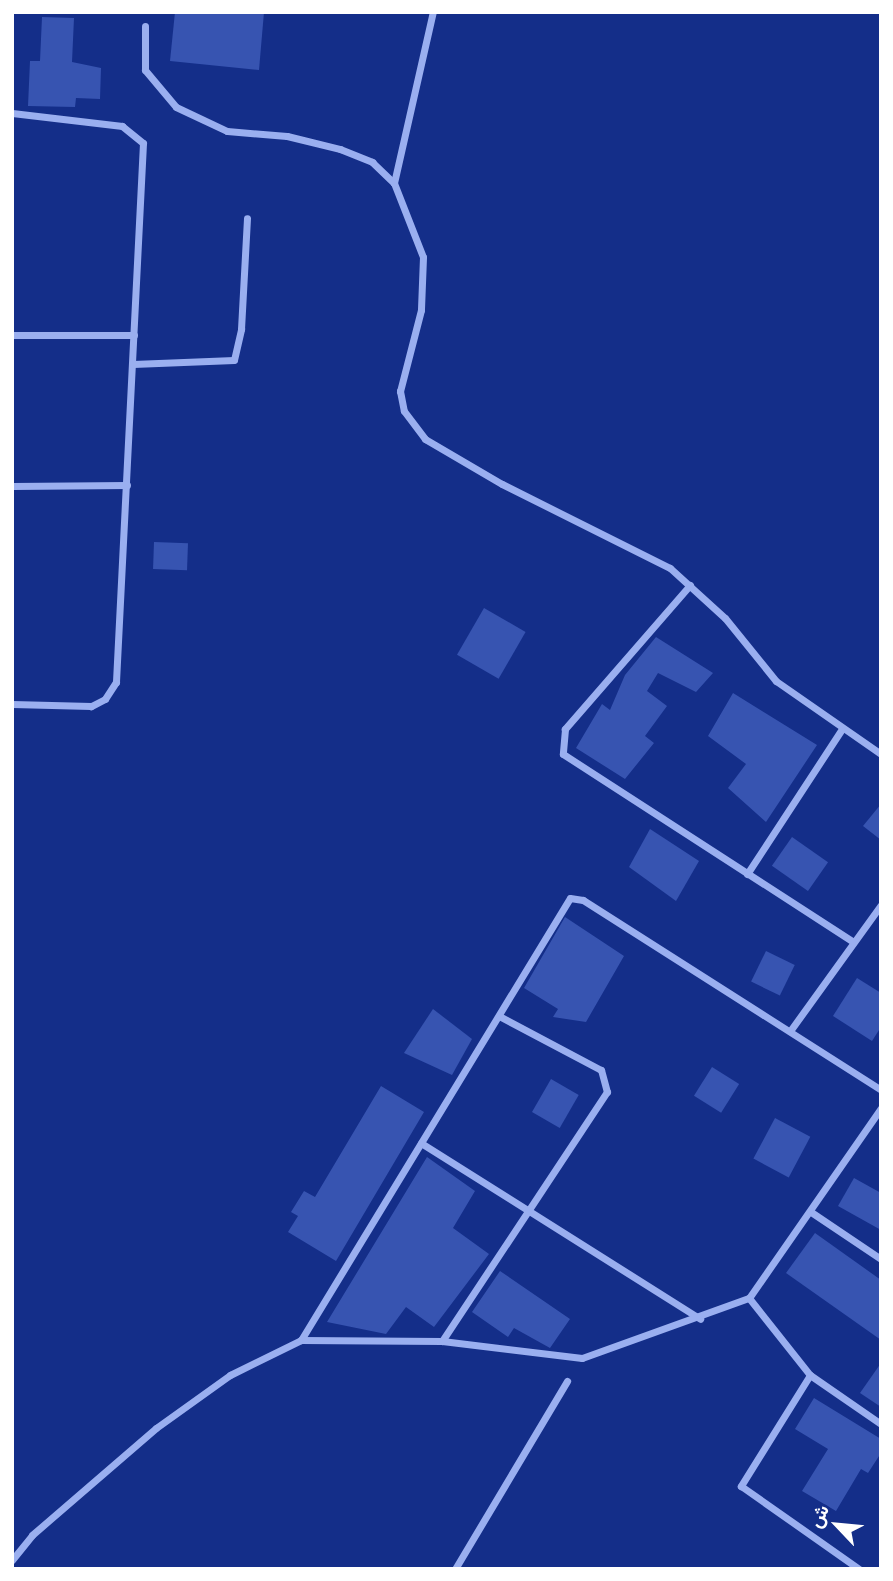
<!DOCTYPE html>
<html>
<head>
<meta charset="utf-8">
<style>
	body { margin:0 }
	#map { position:relative; width:893px; height:1581px; overflow:hidden; background:#142e89; font-family:Barlow,Vazirmatn,sans-serif }
	div>[style] { position:absolute }
	.building>* { inset:0; background:#3754b1; transform-origin:0 0 }
	.minor>* { height:7px; margin:-3.5px; padding:0 3.5px; transform-origin:3.5px; border-radius:3.5px; background:#9aaff0 }
	span { translate:-50% -50%; white-space:nowrap; text-align:center; line-height:1.15; -webkit-text-stroke:6px #142e89; paint-order:stroke }
	.frame { position:absolute; inset:0; border:14px solid #fff; pointer-events:none }
	.north { position:absolute; left:802px; top:1490px; width:70px; height:70px; -webkit-text-stroke:5px #142e89; paint-order:stroke; rotate:296deg; font-size:19px; font-weight:700; line-height:28px; text-align:center; color:#fff }
	.north::after { content:''; display:block; margin:auto; width:24px; height:32px; background:#fff; clip-path:polygon(50% 0,100% 100%,50% 72%,0 100%) }
</style>
</head>
<body>
<div id="map">
	<div class="building">
		<div style="clip-path:polygon(175px 12px,264px 12px,259px 70px,170px 61px)"></div>
		<div style="clip-path:polygon(42px 17px,74px 18px,72px 62px,101px 68px,100px 99px,76px 98px,75px 107px,28px 106px,30px 61px,40px 61px)"></div>
		<div style="left:154px;top:542px;width:34px;height:27px;rotate:2deg"></div>
		<div style="left:484px;top:608px;width:48px;height:54px;rotate:30deg"></div>
		<div style="clip-path:polygon(656px 637px,713px 673px,696px 692px,658px 673px,647px 691px,667px 706px,645px 736px,654px 743px,625px 779px,576px 748px,602px 704px,610px 710px,625px 675px)"></div>
		<div style="clip-path:polygon(733px 693px,817px 745px,766px 822px,728px 788px,746px 764px,708px 736px)"></div>
		<div style="clip-path:polygon(881px 804px,881px 840px,863px 826px)"></div>
		<div style="clip-path:polygon(650px 829px,699px 861px,676px 901px,629px 867px)"></div>
		<div style="left:792px;top:837px;width:44px;height:35px;rotate:35deg"></div>
		<div style="clip-path:polygon(565px 917px,624px 956px,586px 1022px,553px 1017px,558px 1009px,524px 988px)"></div>
		<div style="left:766px;top:951px;width:32px;height:34px;rotate:26deg"></div>
		<div style="clip-path:polygon(857px 978px,881px 993px,881px 1027px,872px 1041px,833px 1016px)"></div>
		<div style="clip-path:polygon(433px 1009px,472px 1039px,452px 1075px,404px 1053px)"></div>
		<div style="left:712px;top:1067px;width:32px;height:34px;rotate:32deg"></div>
		<div style="left:551px;top:1079px;width:32px;height:38px;rotate:30deg"></div>
		<div style="clip-path:polygon(381px 1086px,424px 1112px,336px 1261px,288px 1232px,298px 1216px,291px 1212px,304px 1191px,315px 1197px)"></div>
		<div style="left:775px;top:1118px;width:40px;height:46px;rotate:28deg"></div>
		<div style="clip-path:polygon(427px 1157px,475px 1191px,453px 1228px,489px 1254px,434px 1327px,406px 1307px,386px 1334px,327px 1322px)"></div>
		<div style="clip-path:polygon(854px 1178px,881px 1193px,881px 1230px,838px 1206px)"></div>
		<div style="clip-path:polygon(815px 1233px,881px 1280px,881px 1340px,786px 1273px)"></div>
		<div style="clip-path:polygon(500px 1271px,570px 1319px,550px 1348px,514px 1328px,508px 1337px,472px 1312px)"></div>
		<div style="clip-path:polygon(881px 1363px,881px 1407px,860px 1393px)"></div>
		<div style="clip-path:polygon(814px 1398px,881px 1439px,881px 1453px,868px 1473px,861px 1469px,836px 1511px,802px 1491px,828px 1449px,795px 1429px)"></div>
	</div>
	<div class="minor">
		<div style="left:145px;top:26px;width:44px;rotate:90deg"></div>
		<div style="left:145px;top:70px;width:48px;rotate:50deg"></div>
		<div style="left:176px;top:107px;width:56px;rotate:25.2deg"></div>
		<div style="left:227px;top:131px;width:60px;rotate:4.8deg"></div>
		<div style="left:287px;top:136px;width:55px;rotate:13.8deg"></div>
		<div style="left:340px;top:149px;width:35px;rotate:22deg"></div>
		<div style="left:372px;top:162px;width:30px;rotate:44deg"></div>
		<div style="left:394px;top:183px;width:79px;rotate:68.6deg"></div>
		<div style="left:423px;top:257px;width:53px;rotate:92.2deg"></div>
		<div style="left:421px;top:310px;width:84px;rotate:104.5deg"></div>
		<div style="left:400px;top:391px;width:20px;rotate:79deg"></div>
		<div style="left:404px;top:411px;width:35px;rotate:53deg"></div>
		<div style="left:425px;top:439px;width:89px;rotate:30.3deg"></div>
		<div style="left:502px;top:484px;width:188px;rotate:26.6deg"></div>
		<div style="left:670px;top:568px;width:74px;rotate:42.3deg"></div>
		<div style="left:725px;top:618px;width:81px;rotate:51deg"></div>
		<div style="left:776px;top:681px;width:128px;rotate:34.8deg"></div>
		<div style="left:12px;top:113px;width:111px;rotate:6.7deg"></div>
		<div style="left:122px;top:126px;width:27px;rotate:39deg"></div>
		<div style="left:143px;top:143px;width:540px;rotate:92.87deg"></div>
		<div style="left:116px;top:682px;width:20px;rotate:123deg"></div>
		<div style="left:105px;top:699px;width:16px;rotate:153deg"></div>
		<div style="left:91px;top:706px;width:79px;rotate:-178.5deg"></div>
		<div style="left:394px;top:183px;width:175px;rotate:-77.2deg"></div>
		<div style="left:12px;top:335px;width:122px"></div>
		<div style="left:133px;top:364px;width:101px;rotate:-2.3deg"></div>
		<div style="left:234px;top:360px;width:32px;rotate:-77deg"></div>
		<div style="left:241px;top:329px;width:111px;rotate:-86.9deg"></div>
		<div style="left:12px;top:486px;width:115px;rotate:-0.5deg"></div>
		<div style="left:690px;top:585px;width:191px;rotate:131deg"></div>
		<div style="left:565px;top:729px;width:25px;rotate:95deg"></div>
		<div style="left:563px;top:754px;width:346px;rotate:32.9deg"></div>
		<div style="left:747px;top:874px;width:173px;rotate:-56.8deg"></div>
		<div style="left:790px;top:1031px;width:155px;rotate:-54.2deg"></div>
		<div style="left:421px;top:1143px;width:330px;rotate:32.2deg"></div>
		<div style="left:811px;top:1212px;width:84px;rotate:33.9deg"></div>
		<div style="left:749px;top:1298px;width:98px;rotate:51.6deg"></div>
		<div style="left:810px;top:1375px;width:86px;rotate:34.6deg"></div>
		<div style="left:301px;top:1340px;width:517px;rotate:-58.68deg"></div>
		<div style="left:570px;top:898px;width:13px;rotate:9deg"></div>
		<div style="left:583px;top:900px;width:353px;rotate:32.5deg"></div>
		<div style="left:442px;top:1341px;width:299px;rotate:-56.5deg"></div>
		<div style="left:607px;top:1092px;width:23px;rotate:-105deg"></div>
		<div style="left:601px;top:1070px;width:115px;rotate:-152.1deg"></div>
		<div style="left:810px;top:1375px;width:131px;rotate:121.9deg"></div>
		<div style="left:741px;top:1486px;width:144px;rotate:35.1deg"></div>
		<div style="left:12px;top:1560px;width:32px;rotate:-51deg"></div>
		<div style="left:32px;top:1535px;width:164px;rotate:-40.8deg"></div>
		<div style="left:156px;top:1428px;width:91px;rotate:-35.6deg"></div>
		<div style="left:230px;top:1375px;width:79px;rotate:-26.2deg"></div>
		<div style="left:301px;top:1340px;width:141px;rotate:0.4deg"></div>
		<div style="left:442px;top:1341px;width:141px;rotate:6.9deg"></div>
		<div style="left:582px;top:1358px;width:177px;rotate:-19.8deg"></div>
		<div style="left:749px;top:1298px;width:231px;rotate:-55.2deg"></div>
		<div style="left:455px;top:1569px;width:219px;rotate:-59.2deg"></div>
	</div>
	<div class="frame"></div>
	<div class="north">ش</div>
</div>
</body>
</html>
